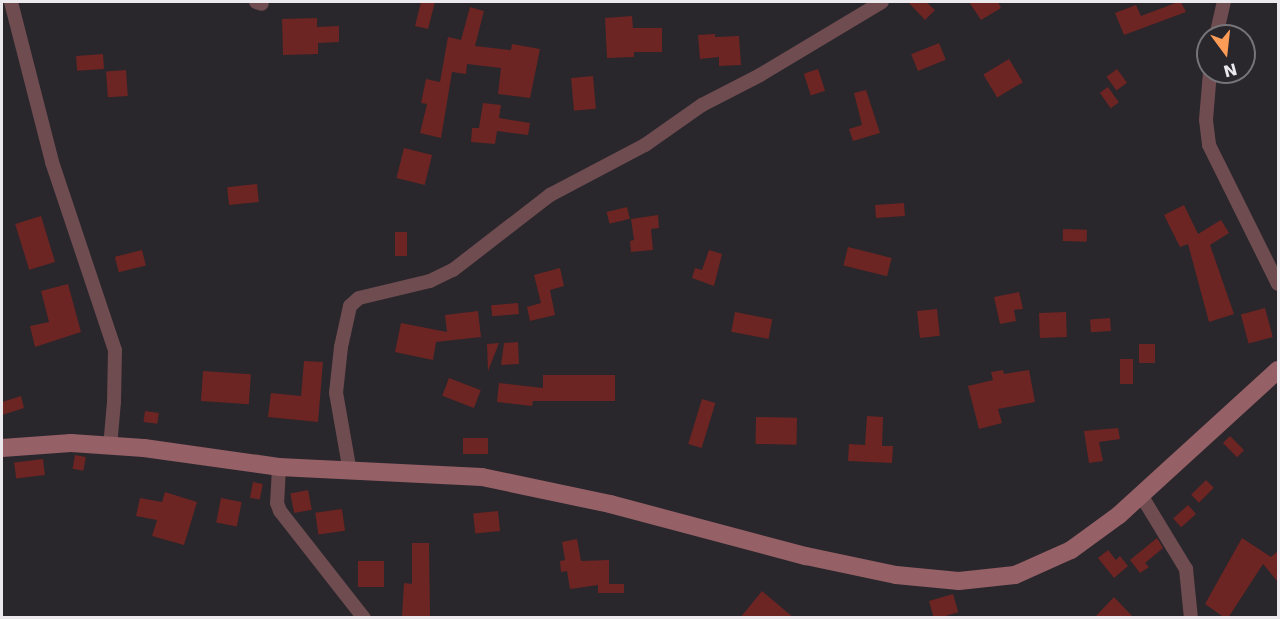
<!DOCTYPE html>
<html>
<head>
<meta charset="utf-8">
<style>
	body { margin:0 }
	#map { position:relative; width:1280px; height:619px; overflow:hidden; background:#29262c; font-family:"DejaVu Sans",sans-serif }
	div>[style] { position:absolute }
	.building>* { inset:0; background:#6c2522; transform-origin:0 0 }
	.street>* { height:14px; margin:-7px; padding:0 7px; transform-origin:7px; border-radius:7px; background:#6e4c50 }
	.secondary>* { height:18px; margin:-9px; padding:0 9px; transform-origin:9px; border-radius:9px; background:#956066 }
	span { translate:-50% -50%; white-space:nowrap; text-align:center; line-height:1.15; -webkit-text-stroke:4.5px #29262c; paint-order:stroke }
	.frame { position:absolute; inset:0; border:3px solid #ebe9ed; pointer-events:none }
	.north { position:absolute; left:1196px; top:24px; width:60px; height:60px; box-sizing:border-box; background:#29262c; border:2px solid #777479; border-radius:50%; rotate:165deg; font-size:16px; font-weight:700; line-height:24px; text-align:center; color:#ebe9ed }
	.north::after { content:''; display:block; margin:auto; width:21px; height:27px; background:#fd9c56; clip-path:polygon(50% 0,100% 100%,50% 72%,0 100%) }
</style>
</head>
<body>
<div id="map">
	<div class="building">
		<div style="clip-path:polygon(421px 2px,435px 2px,428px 29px,415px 26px)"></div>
		<div style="clip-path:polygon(908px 2px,926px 2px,935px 10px,925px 20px)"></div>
		<div style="clip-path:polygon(969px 2px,998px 2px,1001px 8px,981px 20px)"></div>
		<div style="clip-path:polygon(1178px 2px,1181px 2px,1186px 12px,1124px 35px,1115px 13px,1136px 5px,1141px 16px)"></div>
		<div style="clip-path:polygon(470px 7px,484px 11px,475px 46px,511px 50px,512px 44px,540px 49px,530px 98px,498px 94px,501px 68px,467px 64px,466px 74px,452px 72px,441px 138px,420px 133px,427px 104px,421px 103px,426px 79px,440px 82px,448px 37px,461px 40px)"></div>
		<div style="clip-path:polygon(632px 16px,633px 28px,662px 28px,662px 52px,634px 52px,634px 57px,607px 58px,605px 18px)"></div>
		<div style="clip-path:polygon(317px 18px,317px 27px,339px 26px,339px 42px,318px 43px,318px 54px,283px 55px,282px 19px)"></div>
		<div style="clip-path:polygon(715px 34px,715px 37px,739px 36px,741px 65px,719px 66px,719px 57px,700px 59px,698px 35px)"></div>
		<div style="left:939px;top:43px;width:18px;height:30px;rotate:68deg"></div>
		<div style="left:103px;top:54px;width:15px;height:27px;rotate:86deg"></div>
		<div style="left:1009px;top:59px;width:27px;height:30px;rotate:59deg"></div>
		<div style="left:818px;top:69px;width:23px;height:15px;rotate:72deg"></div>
		<div style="left:1117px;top:69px;width:17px;height:13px;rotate:54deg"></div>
		<div style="left:126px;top:70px;width:26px;height:20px;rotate:86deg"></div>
		<div style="left:593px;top:76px;width:33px;height:22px;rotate:85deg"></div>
		<div style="left:1108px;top:87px;width:19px;height:10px;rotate:55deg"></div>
		<div style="clip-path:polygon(866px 90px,880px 133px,853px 141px,849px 129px,862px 125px,854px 93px)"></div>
		<div style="clip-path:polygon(483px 103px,501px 105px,499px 118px,530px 123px,528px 135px,497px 131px,495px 144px,471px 142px,472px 128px,479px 128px)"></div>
		<div style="left:404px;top:148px;width:29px;height:31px;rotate:14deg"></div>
		<div style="left:257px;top:184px;width:18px;height:30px;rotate:84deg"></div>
		<div style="left:904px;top:203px;width:13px;height:29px;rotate:86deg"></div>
		<div style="clip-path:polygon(1184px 205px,1198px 234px,1221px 220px,1229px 233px,1210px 245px,1234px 314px,1209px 322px,1188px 244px,1180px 247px,1164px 215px)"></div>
		<div style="left:627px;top:207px;width:12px;height:21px;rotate:76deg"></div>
		<div style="clip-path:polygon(658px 215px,659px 228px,651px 229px,653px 250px,631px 252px,630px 241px,634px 240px,631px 219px)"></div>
		<div style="left:41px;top:216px;width:48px;height:27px;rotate:73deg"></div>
		<div style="left:1063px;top:229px;width:24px;height:12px;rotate:2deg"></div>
		<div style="left:395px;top:232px;width:12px;height:24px"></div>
		<div style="left:848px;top:247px;width:45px;height:19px;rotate:14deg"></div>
		<div style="left:142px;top:250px;width:16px;height:28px;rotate:76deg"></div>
		<div style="clip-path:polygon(709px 250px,722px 254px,714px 286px,692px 278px,695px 268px,702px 270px)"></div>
		<div style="clip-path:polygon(560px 268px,564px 286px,550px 290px,555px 315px,530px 321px,527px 307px,541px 303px,534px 275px)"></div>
		<div style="clip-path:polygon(68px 284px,81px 332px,35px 347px,30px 326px,49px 322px,41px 291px)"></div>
		<div style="clip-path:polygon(1019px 292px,1023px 309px,1014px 310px,1016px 321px,1000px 324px,994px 297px)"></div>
		<div style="left:518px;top:303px;width:11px;height:27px;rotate:85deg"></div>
		<div style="left:1265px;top:308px;width:30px;height:25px;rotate:75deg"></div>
		<div style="left:937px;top:309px;width:27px;height:20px;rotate:84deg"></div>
		<div style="clip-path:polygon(478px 311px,481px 337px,436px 342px,433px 360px,395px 352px,401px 323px,447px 332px,445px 315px)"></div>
		<div style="left:735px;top:312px;width:38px;height:20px;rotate:11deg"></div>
		<div style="left:1066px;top:312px;width:25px;height:27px;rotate:88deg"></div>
		<div style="left:1110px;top:318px;width:13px;height:20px;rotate:86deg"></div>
		<div style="clip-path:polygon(518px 342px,519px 364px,501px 365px,504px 343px)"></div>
		<div style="clip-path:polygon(499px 343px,488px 371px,487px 344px)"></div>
		<div style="left:1139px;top:344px;width:16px;height:19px"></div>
		<div style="left:1120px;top:359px;width:13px;height:25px"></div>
		<div style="clip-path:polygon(304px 361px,323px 362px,318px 422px,268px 417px,271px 393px,301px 396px)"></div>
		<div style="clip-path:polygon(1003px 370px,1004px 374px,1029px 370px,1035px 402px,998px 409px,1002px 423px,979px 429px,968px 386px,993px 380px,991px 372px)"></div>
		<div style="left:203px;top:371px;width:48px;height:30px;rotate:4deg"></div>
		<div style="clip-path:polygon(543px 375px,615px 375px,615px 401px,533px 401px,532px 406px,497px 402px,499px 383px,543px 388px)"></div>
		<div style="left:449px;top:378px;width:34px;height:19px;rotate:21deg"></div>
		<div style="clip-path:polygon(21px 396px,24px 408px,2px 415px,2px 402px)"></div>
		<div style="left:702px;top:399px;width:14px;height:47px;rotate:17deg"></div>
		<div style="left:145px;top:411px;width:14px;height:11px;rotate:8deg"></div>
		<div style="clip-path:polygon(867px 416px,883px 417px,882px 446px,893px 446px,892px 463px,848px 461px,849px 444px,865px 445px)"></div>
		<div style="left:756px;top:417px;width:41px;height:27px;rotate:1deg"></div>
		<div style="clip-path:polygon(1118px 428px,1120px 439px,1099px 442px,1103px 461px,1089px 463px,1084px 431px)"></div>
		<div style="left:1230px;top:436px;width:20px;height:10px;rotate:45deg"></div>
		<div style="left:463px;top:438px;width:25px;height:16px"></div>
		<div style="left:75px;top:455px;width:11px;height:14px;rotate:10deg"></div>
		<div style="left:43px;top:459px;width:16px;height:29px;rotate:83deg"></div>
		<div style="left:1206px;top:480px;width:11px;height:21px;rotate:45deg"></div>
		<div style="left:253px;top:482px;width:10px;height:16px;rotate:11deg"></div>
		<div style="left:308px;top:490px;width:20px;height:18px;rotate:79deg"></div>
		<div style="clip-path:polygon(165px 492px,197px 502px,184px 545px,152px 536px,157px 520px,136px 516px,140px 498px,162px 502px)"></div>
		<div style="left:221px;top:498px;width:21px;height:25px;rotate:11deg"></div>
		<div style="left:1188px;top:505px;width:12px;height:20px;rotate:48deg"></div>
		<div style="left:342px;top:509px;width:22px;height:27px;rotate:82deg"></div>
		<div style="left:498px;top:511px;width:20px;height:25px;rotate:84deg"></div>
		<div style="clip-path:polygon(1157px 538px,1163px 548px,1145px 563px,1149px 567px,1140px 573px,1130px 560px)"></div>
		<div style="clip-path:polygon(1242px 538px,1271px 557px,1278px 551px,1278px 582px,1263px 564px,1228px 618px,1225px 618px,1205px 604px)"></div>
		<div style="clip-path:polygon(577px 539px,581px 561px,609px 560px,609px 584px,624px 584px,624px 593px,598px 593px,598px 585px,570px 589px,567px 571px,561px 572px,560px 561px,565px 560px,562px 542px)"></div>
		<div style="clip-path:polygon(412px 543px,429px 543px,430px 617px,402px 616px,404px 583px,412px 584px)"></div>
		<div style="clip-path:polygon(1108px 550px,1116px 560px,1120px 556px,1128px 566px,1114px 578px,1098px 558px)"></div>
		<div style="left:358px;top:561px;width:26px;height:26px"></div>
		<div style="clip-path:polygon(762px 591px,794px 618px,740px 618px)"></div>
		<div style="left:953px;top:594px;width:19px;height:25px;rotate:74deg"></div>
		<div style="clip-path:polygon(1114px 597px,1134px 618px,1094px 618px)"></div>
	</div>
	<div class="street">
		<div style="left:11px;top:2px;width:165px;rotate:75.6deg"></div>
		<div style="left:52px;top:162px;width:198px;rotate:71.5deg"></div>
		<div style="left:115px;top:350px;width:52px;rotate:91.1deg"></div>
		<div style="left:114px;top:402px;width:45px;rotate:95.1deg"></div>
		<div style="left:256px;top:2px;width:6px;rotate:18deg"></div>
		<div style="left:1216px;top:36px;width:35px;rotate:-77deg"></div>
		<div style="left:1210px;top:72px;width:48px;rotate:94.8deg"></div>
		<div style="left:1206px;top:120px;width:25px;rotate:83deg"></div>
		<div style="left:1209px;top:145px;width:155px;rotate:63.6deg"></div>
		<div style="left:279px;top:467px;width:36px;rotate:93deg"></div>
		<div style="left:277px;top:503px;width:9px;rotate:69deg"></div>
		<div style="left:280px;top:511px;width:136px;rotate:51.9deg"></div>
		<div style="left:350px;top:472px;width:80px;rotate:-100deg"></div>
		<div style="left:336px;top:393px;width:46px;rotate:-83.8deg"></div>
		<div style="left:341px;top:347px;width:42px;rotate:-77.6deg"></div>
		<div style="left:350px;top:306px;width:12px;rotate:-42deg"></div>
		<div style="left:359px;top:298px;width:73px;rotate:-13.5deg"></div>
		<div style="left:430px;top:281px;width:25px;rotate:-26deg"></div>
		<div style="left:453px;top:270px;width:123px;rotate:-37.7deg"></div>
		<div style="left:550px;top:195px;width:107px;rotate:-27.8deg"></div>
		<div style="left:645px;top:145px;width:70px;rotate:-35.1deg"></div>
		<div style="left:702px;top:105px;width:65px;rotate:-27.3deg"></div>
		<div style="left:760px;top:75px;width:142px;rotate:-30.9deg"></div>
		<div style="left:1141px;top:495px;width:87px;rotate:58.7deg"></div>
		<div style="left:1186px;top:569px;width:49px;rotate:84.2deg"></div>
	</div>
	<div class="secondary">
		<div style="left:2px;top:448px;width:69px;rotate:-4.1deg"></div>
		<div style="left:71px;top:443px;width:73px;rotate:3.9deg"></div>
		<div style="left:144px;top:448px;width:136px;rotate:8deg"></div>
		<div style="left:279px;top:467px;width:203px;rotate:2.8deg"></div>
		<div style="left:482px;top:477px;width:131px;rotate:11.9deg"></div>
		<div style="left:610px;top:504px;width:203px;rotate:14.9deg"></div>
		<div style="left:806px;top:556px;width:92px;rotate:11.9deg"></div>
		<div style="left:896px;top:575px;width:63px;rotate:5.4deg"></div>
		<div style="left:959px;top:581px;width:56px;rotate:-6.1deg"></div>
		<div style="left:1015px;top:575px;width:61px;rotate:-24.1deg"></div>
		<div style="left:1071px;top:550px;width:59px;rotate:-36.1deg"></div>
		<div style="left:1119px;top:515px;width:215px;rotate:-42.4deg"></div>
	</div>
	<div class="frame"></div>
	<div class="north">N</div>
</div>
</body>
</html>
